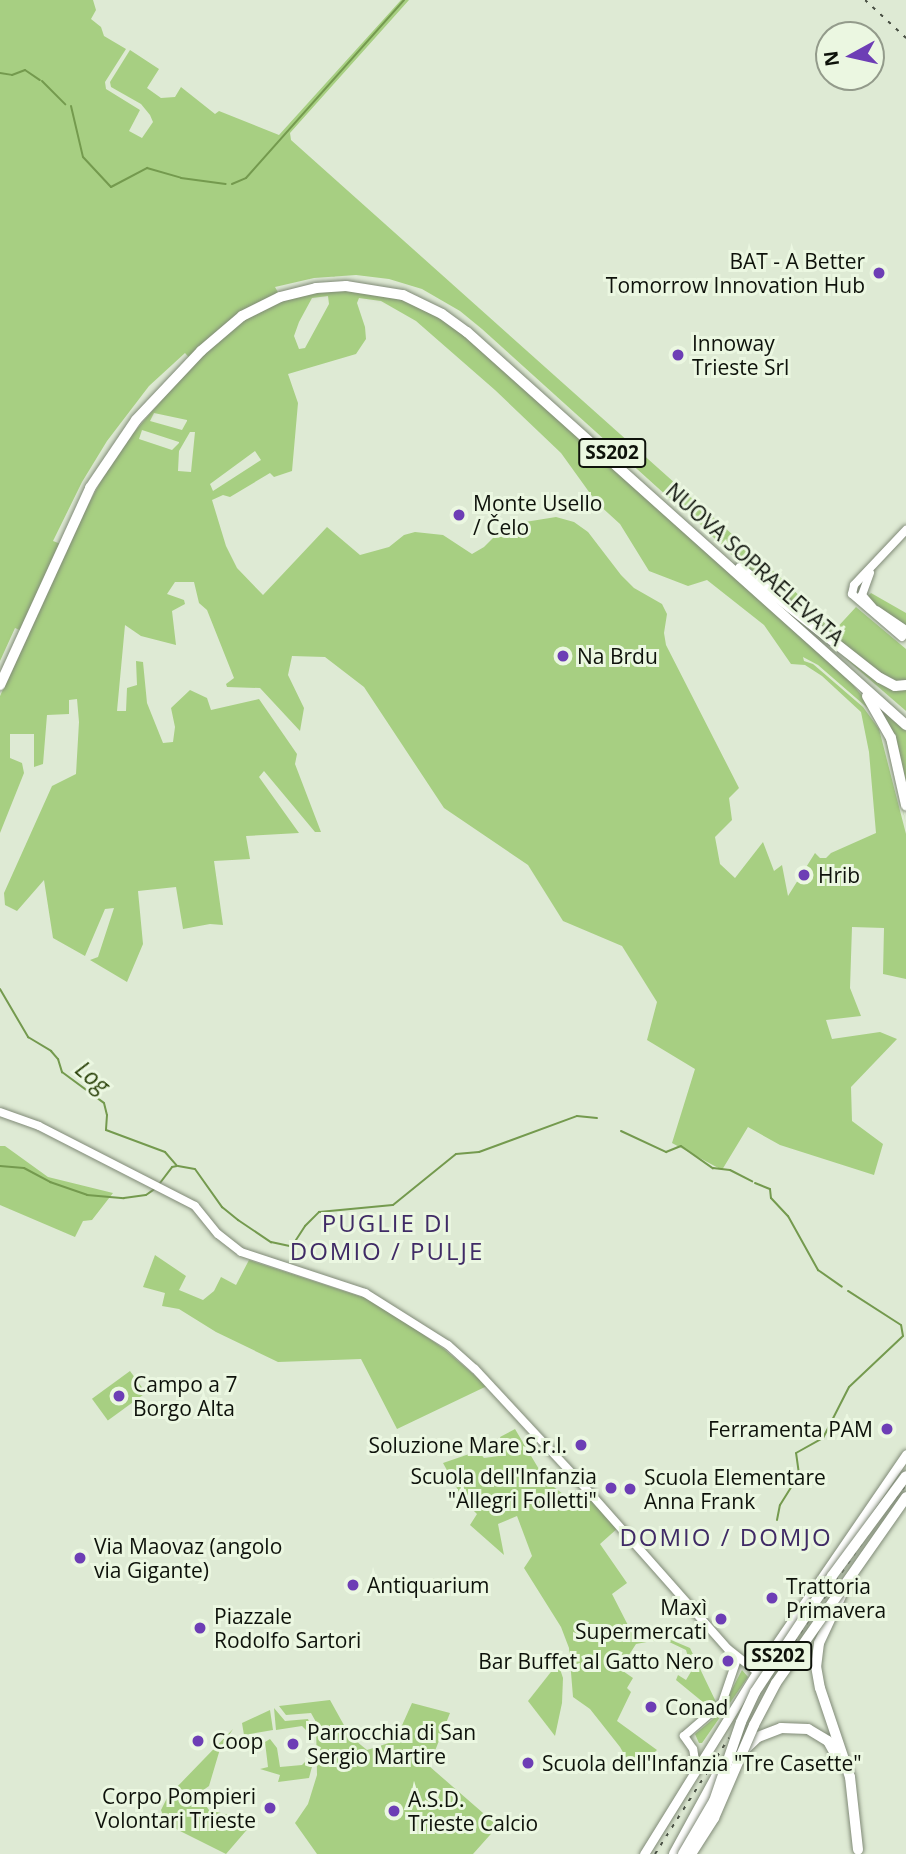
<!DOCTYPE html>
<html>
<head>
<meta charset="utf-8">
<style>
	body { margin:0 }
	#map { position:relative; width:906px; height:1854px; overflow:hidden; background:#deead4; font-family:"Open Sans",sans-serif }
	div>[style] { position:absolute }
	.green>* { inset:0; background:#a7cf82; transform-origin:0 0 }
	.stream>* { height:2px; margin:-1px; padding:0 1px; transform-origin:1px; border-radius:1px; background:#749a4e }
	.roads { filter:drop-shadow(0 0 2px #808a77) drop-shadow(0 0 2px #808a77) }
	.tertiary>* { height:8px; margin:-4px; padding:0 4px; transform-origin:4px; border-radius:4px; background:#fff }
	.secondary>* { height:9px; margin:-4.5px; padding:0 4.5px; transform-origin:4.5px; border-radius:4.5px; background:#fff }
	.trunk>* { height:10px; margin:-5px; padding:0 5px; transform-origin:5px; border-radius:5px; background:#fff }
	.rail>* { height:2px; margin-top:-1px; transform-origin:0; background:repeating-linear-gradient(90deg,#484f43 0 3.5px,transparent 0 10.5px) }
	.bridges { filter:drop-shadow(0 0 2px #808a77) drop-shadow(0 0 2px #808a77) }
	.trunk-bridge>* { height:10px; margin:-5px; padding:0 5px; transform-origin:5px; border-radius:5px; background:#fff }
	.dots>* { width:19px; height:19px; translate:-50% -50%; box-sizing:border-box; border:4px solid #ebf7e1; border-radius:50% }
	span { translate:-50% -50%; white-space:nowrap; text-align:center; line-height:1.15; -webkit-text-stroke:6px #ebf7e1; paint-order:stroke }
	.shield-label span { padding:2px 5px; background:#ebf7e1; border:2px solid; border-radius:5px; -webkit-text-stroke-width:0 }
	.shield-label { font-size:19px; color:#0e120b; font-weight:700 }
	.poi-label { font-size:21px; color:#0e120b }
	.right { translate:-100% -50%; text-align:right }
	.left { translate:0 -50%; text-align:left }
	.street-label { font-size:21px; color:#0e120b }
	.water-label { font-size:23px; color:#284007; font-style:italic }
	.quarter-label { font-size:24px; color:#402b66; letter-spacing:2px }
	.north { position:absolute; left:815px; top:21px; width:70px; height:70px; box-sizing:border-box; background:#ebf7e1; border:2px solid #939b8b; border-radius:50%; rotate:262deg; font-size:19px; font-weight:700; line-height:28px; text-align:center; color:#0e120b }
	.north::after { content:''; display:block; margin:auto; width:24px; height:32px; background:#6d3eb5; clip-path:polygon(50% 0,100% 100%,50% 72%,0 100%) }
</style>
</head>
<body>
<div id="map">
	<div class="green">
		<div style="clip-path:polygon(evenodd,0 0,93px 0,96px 10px,91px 19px,101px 27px,104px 36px,126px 49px,105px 82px,106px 89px,140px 110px,129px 131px,142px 138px,153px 122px,150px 115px,141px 104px,111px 87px,110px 82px,130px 50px,159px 69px,147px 88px,161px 98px,175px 97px,181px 87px,215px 114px,219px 111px,279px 135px,401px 0,409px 0,290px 133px,291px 140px,789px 585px,833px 632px,856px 607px,906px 649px,906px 681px,892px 681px,815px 624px,727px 551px,681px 505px,668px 497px,482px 329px,460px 311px,422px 289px,389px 279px,356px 275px,314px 278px,275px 287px,283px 301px,319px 291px,355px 290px,398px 297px,451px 324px,849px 680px,863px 697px,888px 741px,906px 824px,885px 736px,871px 711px,818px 665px,803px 657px,804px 661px,813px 664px,863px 707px,879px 729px,906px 834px,906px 979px,883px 974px,884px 928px,852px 927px,850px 988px,861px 1016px,826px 1020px,832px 1039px,880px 1032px,897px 1039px,851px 1087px,852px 1121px,883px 1144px,874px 1175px,780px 1145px,748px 1127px,722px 1170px,672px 1143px,695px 1069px,647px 1040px,657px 1002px,622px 946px,563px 921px,528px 865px,444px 808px,364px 687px,325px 657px,292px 656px,288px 675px,304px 708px,300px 731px,260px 688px,227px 687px,226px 684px,234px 678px,207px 610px,199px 603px,194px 582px,175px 582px,167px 594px,184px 600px,185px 604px,172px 611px,176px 645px,141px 636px,125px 625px,117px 711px,126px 711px,127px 688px,137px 685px,136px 661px,143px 662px,147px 703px,163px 743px,173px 742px,175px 727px,171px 708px,190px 690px,207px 698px,211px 710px,259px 699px,297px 754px,295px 764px,321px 832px,315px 832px,264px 771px,259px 777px,299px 833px,246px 836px,250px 859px,214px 861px,223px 925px,210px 924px,183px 929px,176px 887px,138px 891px,143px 944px,127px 982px,90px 960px,98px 957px,114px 908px,105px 909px,85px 956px,53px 938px,44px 880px,17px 911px,5px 905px,4px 893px,52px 786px,76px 774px,79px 722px,77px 699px,69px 700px,69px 714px,47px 715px,43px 764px,34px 767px,34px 734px,10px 734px,10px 758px,22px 763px,24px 773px,0 833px,0 696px,29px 634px,15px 628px,0 661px,0 0,328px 296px,329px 304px,305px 348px,299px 349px,294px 336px,299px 322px,312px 298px,328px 296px,0 0,359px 298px,381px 301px,416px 321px,495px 390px,561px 453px,597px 503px,620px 524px,649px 571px,688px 586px,707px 580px,764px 625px,791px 664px,805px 665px,822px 676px,861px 712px,869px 752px,876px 833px,831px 853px,826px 858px,820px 858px,815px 853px,788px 896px,782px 865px,774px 871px,763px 842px,735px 878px,720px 864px,715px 837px,732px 820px,729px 798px,739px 788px,666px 645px,664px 633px,667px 614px,662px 604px,634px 588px,621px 575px,588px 532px,574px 522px,556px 517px,506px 525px,484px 547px,472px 554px,443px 535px,415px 532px,404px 535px,389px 547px,360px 555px,327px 527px,263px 595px,237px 568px,226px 546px,212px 500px,223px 495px,230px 497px,270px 473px,274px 477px,292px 471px,298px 403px,288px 374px,356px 354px,366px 339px,365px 327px,357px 303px,359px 298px,0 0,185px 353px,194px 363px,116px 453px,66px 546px,53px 541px,82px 482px,107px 441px,149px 386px,185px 353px,0 0,154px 413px,187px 420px,187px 421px,182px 430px,150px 421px,154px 413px,0 0,142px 430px,179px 442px,179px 443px,172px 450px,139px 439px,142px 430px,0 0,190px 432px,195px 432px,191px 472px,178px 471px,179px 451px,190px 432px,0 0,255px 451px,261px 460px,213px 491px,210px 484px,255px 451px)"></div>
		<div style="clip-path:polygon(871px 593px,906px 613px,906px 627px,866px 598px)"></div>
		<div style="clip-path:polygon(836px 649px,906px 688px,906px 711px,853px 665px)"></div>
		<div style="clip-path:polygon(880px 707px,906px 731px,906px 795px,879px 708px)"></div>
		<div style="clip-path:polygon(0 1146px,5px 1146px,48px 1177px,113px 1193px,92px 1220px,83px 1221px,75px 1237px,0 1205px)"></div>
		<div style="clip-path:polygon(155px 1255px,186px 1276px,179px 1290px,203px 1300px,214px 1291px,221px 1277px,236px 1285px,249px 1260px,377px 1302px,444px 1349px,487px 1386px,397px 1429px,361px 1359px,278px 1362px,216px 1332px,179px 1309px,162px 1306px,165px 1293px,143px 1287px)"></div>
		<div style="left:130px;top:1371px;width:27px;height:47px;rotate:54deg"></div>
		<div style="clip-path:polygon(515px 1429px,546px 1481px,576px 1504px,587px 1496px,619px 1527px,600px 1544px,627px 1583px,612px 1594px,634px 1637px,664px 1637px,690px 1648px,717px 1704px,705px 1714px,699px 1711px,704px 1703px,676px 1680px,678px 1675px,686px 1680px,692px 1670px,686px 1650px,663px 1639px,636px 1644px,620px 1669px,633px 1678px,627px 1688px,631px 1692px,617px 1721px,657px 1750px,634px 1772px,620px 1747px,590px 1709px,573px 1697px,569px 1648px,561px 1627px,524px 1568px,532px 1556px,517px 1516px,498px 1524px,504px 1555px,470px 1525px,477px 1514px,464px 1501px,443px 1463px,478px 1451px,484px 1458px,506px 1455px,500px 1437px)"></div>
		<div style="clip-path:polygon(558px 1663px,563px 1678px,562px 1703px,555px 1736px,528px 1701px)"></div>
		<div style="clip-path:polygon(742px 1670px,748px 1677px,702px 1743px,699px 1743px,695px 1734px,719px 1714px)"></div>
		<div style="clip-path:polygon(330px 1700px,350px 1736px,367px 1750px,395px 1741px,412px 1703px,450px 1713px,429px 1766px,498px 1826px,473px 1854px,317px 1854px,295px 1823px,308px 1804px,317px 1775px,316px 1722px,311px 1713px,286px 1715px,279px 1706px)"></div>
		<div style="clip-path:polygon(274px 1708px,285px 1721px,308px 1719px,312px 1730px,309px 1733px,302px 1726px,276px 1730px)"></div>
		<div style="clip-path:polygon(270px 1710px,273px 1730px,244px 1735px,242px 1723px)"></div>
		<div style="clip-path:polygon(233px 1729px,220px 1749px,209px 1786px,202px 1791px,175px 1789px)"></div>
		<div style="clip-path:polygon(270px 1739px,277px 1748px,280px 1767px,302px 1765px,310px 1757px,314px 1759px,309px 1778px,278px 1782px,280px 1775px,260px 1769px,268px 1767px,265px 1742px)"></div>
		<div style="clip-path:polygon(168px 1796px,201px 1799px,209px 1810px,241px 1818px,251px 1825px,226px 1854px,166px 1824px,161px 1810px)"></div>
	</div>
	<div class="stream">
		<div style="left:0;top:73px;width:12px;rotate:9deg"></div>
		<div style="left:12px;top:75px;width:14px;rotate:-21deg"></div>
		<div style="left:25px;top:70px;width:18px;rotate:34deg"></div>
		<div style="left:42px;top:81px;width:33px;rotate:45deg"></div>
		<div style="left:71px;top:106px;width:52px;rotate:76.8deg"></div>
		<div style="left:83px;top:157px;width:41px;rotate:47deg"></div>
		<div style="left:111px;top:187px;width:41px;rotate:-27.8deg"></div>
		<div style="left:147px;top:168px;width:35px;rotate:16deg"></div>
		<div style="left:181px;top:178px;width:45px;rotate:7.6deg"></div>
		<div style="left:232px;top:184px;width:15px;rotate:-23deg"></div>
		<div style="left:246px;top:178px;width:238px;rotate:-48.4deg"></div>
		<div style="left:0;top:989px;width:56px;rotate:59.7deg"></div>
		<div style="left:28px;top:1037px;width:27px;rotate:31deg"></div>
		<div style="left:51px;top:1051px;width:11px;rotate:49deg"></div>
		<div style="left:58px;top:1059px;width:14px;rotate:73deg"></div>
		<div style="left:62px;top:1072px;width:52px;rotate:36.4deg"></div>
		<div style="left:104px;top:1103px;width:12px;rotate:76deg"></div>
		<div style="left:107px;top:1115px;width:15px;rotate:94deg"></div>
		<div style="left:106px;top:1130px;width:63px;rotate:20.4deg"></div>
		<div style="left:165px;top:1152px;width:18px;rotate:49deg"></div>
		<div style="left:621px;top:1131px;width:50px;rotate:25deg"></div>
		<div style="left:666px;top:1152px;width:16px;rotate:-22deg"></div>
		<div style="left:681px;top:1146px;width:39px;rotate:35deg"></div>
		<div style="left:713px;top:1168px;width:17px;rotate:7deg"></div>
		<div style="left:730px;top:1170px;width:25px;rotate:27deg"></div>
		<div style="left:0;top:1166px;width:24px;rotate:5deg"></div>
		<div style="left:24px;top:1168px;width:30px;rotate:28deg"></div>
		<div style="left:50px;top:1182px;width:39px;rotate:19deg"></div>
		<div style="left:87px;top:1195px;width:37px;rotate:5deg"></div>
		<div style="left:124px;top:1198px;width:22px;rotate:-8deg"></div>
		<div style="left:146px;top:1195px;width:12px;rotate:-35deg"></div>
		<div style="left:178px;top:1166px;width:17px;rotate:10deg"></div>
		<div style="left:195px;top:1169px;width:47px;rotate:54.6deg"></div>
		<div style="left:222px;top:1207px;width:21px;rotate:39deg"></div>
		<div style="left:238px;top:1220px;width:40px;rotate:34deg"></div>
		<div style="left:271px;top:1242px;width:19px;rotate:12deg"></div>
		<div style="left:160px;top:1183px;width:20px;rotate:-53deg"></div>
		<div style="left:172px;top:1167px;width:5px;rotate:-11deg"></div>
		<div style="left:755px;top:1183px;width:16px;rotate:22deg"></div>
		<div style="left:770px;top:1189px;width:9px;rotate:84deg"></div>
		<div style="left:771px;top:1198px;width:25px;rotate:47deg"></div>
		<div style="left:788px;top:1216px;width:62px;rotate:60.9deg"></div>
		<div style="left:818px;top:1270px;width:29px;rotate:35deg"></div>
		<div style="left:294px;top:1243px;width:20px;rotate:-57deg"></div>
		<div style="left:305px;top:1226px;width:20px;rotate:-45deg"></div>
		<div style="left:319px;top:1212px;width:74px;rotate:-5.4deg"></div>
		<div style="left:393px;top:1205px;width:81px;rotate:-39deg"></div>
		<div style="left:456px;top:1154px;width:23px;rotate:-5deg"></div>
		<div style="left:479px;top:1152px;width:104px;rotate:-20.2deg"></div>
		<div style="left:577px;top:1116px;width:20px;rotate:6deg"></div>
		<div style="left:777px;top:1520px;width:15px;rotate:-79deg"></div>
		<div style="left:780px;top:1505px;width:36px;rotate:-58deg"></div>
		<div style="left:799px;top:1474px;width:21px;rotate:-98deg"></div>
		<div style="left:796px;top:1453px;width:31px;rotate:-29deg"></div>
		<div style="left:823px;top:1438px;width:57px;rotate:-63deg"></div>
		<div style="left:849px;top:1387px;width:74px;rotate:-43.4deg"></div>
		<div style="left:903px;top:1336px;width:11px;rotate:-100deg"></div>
		<div style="left:901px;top:1325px;width:63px;rotate:-147.3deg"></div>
	</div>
	<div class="roads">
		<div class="tertiary">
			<div style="left:870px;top:573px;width:23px;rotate:110deg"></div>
			<div style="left:862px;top:595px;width:23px;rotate:49deg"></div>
			<div style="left:902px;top:637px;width:66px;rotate:-139.3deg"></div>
			<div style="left:852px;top:594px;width:9px;rotate:-77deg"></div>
			<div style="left:854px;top:585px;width:76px;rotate:-46.6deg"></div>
			<div style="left:0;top:1112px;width:41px;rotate:19.7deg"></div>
			<div style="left:39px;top:1126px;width:175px;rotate:27.1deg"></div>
			<div style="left:195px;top:1206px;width:36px;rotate:51deg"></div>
			<div style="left:218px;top:1234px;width:29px;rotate:38deg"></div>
			<div style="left:241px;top:1252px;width:131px;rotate:18.3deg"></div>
			<div style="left:365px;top:1293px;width:98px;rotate:32.1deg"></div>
			<div style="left:448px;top:1345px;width:36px;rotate:42deg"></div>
			<div style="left:475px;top:1369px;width:156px;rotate:47.1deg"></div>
			<div style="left:581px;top:1483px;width:222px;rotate:48.5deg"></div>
			<div style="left:728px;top:1649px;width:37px;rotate:38deg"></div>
			<div style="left:696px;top:1767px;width:18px;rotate:-99deg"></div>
			<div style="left:693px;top:1749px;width:16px;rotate:-125deg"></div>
			<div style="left:684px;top:1736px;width:50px;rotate:-41deg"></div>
			<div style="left:722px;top:1703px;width:46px;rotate:-71.2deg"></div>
		</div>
		<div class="secondary">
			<div style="left:644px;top:1854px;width:214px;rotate:-58.2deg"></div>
			<div style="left:757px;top:1672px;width:264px;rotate:-55.6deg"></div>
		</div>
		<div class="trunk">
			<div style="left:740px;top:568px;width:178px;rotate:38.2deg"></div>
			<div style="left:880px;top:678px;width:17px;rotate:28deg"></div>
			<div style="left:895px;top:686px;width:11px;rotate:-5deg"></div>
			<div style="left:876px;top:611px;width:36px;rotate:34deg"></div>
			<div style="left:0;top:685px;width:217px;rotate:-65.4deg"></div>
			<div style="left:90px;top:488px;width:82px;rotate:-55.9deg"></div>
			<div style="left:136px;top:420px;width:95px;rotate:-46.7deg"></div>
			<div style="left:201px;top:351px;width:54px;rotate:-40.5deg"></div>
			<div style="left:242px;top:316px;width:42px;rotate:-26.6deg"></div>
			<div style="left:280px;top:297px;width:37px;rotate:-14deg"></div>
			<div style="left:316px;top:288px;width:30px;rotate:-4deg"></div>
			<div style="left:346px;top:286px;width:58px;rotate:9deg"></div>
			<div style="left:403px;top:295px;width:43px;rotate:26deg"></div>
			<div style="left:442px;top:314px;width:31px;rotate:36deg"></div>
			<div style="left:467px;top:332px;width:589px;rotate:41.84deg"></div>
			<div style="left:867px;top:696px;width:48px;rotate:60.3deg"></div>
			<div style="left:891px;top:738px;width:69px;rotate:77.4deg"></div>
			<div style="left:841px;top:1596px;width:52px;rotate:115.1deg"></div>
			<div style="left:819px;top:1643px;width:23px;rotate:97deg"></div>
			<div style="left:816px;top:1666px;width:22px;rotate:80deg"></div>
			<div style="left:820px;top:1688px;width:94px;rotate:71.4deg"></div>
			<div style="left:850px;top:1777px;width:73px;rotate:83.7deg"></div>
			<div style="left:674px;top:1854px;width:88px;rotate:-61.4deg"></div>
			<div style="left:716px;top:1777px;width:58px;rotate:-43.6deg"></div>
			<div style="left:758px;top:1737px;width:25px;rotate:-21deg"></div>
			<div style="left:781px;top:1728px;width:27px;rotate:2deg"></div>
			<div style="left:808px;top:1729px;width:23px;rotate:31deg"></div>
			<div style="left:828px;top:1741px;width:26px;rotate:61deg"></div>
		</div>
	</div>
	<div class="rail">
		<div style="left:865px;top:0;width:56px;rotate:42.8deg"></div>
		<div style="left:747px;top:1711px;width:239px;rotate:-55.6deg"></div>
		<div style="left:882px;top:1514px;width:38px;rotate:-50deg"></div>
		<div style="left:655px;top:1854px;width:138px;rotate:-57.5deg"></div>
	</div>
	<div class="bridges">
		<div class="trunk-bridge">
			<div style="left:683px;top:1854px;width:61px;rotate:-59.7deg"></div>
			<div style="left:714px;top:1801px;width:83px;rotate:-71.1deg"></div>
			<div style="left:741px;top:1722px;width:33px;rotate:-65deg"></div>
			<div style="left:755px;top:1692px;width:139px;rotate:-56.4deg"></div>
			<div style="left:832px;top:1576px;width:124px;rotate:-53.5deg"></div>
			<div style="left:691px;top:1854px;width:43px;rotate:-57.4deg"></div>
			<div style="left:714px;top:1818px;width:101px;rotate:-66.7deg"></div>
			<div style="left:754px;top:1725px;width:47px;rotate:-62.4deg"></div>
			<div style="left:776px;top:1683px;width:227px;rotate:-55deg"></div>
		</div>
	</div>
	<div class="dots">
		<div style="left:879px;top:273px;background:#6d3eb5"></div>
		<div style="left:678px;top:355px;background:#6d3eb5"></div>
		<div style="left:459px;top:515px;background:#6d3eb5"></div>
		<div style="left:563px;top:656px;background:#6d3eb5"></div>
		<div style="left:804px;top:875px;background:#6d3eb5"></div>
		<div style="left:119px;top:1396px;background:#6d3eb5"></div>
		<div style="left:887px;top:1429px;background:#6d3eb5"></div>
		<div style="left:581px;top:1445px;background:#6d3eb5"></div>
		<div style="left:611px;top:1488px;background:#6d3eb5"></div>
		<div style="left:630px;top:1489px;background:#6d3eb5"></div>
		<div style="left:80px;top:1558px;background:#6d3eb5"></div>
		<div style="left:353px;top:1585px;background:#6d3eb5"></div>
		<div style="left:772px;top:1598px;background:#6d3eb5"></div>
		<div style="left:721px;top:1619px;background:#6d3eb5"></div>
		<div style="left:200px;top:1628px;background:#6d3eb5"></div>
		<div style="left:728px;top:1661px;background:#6d3eb5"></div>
		<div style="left:651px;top:1707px;background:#6d3eb5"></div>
		<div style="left:198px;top:1741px;background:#6d3eb5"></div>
		<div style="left:293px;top:1744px;background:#6d3eb5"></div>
		<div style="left:528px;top:1763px;background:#6d3eb5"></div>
		<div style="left:270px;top:1808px;background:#6d3eb5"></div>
		<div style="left:394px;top:1811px;background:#6d3eb5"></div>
	</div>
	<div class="shield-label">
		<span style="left:612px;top:453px">SS202</span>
		<span style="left:778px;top:1656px">SS202</span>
	</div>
	<div class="poi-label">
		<span class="right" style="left:865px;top:273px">BAT - A Better<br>Tomorrow Innovation Hub</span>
		<span class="left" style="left:692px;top:355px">Innoway<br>Trieste Srl</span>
		<span class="left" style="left:473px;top:515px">Monte Usello<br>/ Čelo</span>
		<span class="left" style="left:577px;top:656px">Na Brdu</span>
		<span class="left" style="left:818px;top:875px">Hrib</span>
		<span class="left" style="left:133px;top:1396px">Campo a 7<br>Borgo Alta</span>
		<span class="right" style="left:873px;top:1429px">Ferramenta PAM</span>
		<span class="right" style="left:567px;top:1445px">Soluzione Mare S.r.l.</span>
		<span class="right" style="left:597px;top:1488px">Scuola dell'Infanzia<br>"Allegri Folletti"</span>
		<span class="left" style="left:644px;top:1489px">Scuola Elementare<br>Anna Frank</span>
		<span class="left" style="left:94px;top:1558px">Via Maovaz (angolo<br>via Gigante)</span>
		<span class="left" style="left:367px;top:1585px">Antiquarium</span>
		<span class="left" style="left:786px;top:1598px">Trattoria<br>Primavera</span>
		<span class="right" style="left:707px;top:1619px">Maxì<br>Supermercati</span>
		<span class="left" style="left:214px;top:1628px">Piazzale<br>Rodolfo Sartori</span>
		<span class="right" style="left:714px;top:1661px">Bar Buffet al Gatto Nero</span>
		<span class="left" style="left:665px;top:1707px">Conad</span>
		<span class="left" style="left:307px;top:1744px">Parrocchia di San<br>Sergio Martire</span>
		<span class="left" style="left:212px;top:1741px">Coop</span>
		<span class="left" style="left:542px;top:1763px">Scuola dell'Infanzia "Tre Casette"</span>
		<span class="right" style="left:256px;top:1808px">Corpo Pompieri<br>Volontari Trieste</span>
		<span class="left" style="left:408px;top:1811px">A.S.D.<br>Trieste Calcio</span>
	</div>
	<div class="street-label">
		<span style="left:755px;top:564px;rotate:42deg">NUOVA SOPRAELEVATA</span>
	</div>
	<div class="water-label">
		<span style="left:93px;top:1077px;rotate:41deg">Log</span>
	</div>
	<div class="quarter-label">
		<span style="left:387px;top:1237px">PUGLIE DI<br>DOMIO / PULJE</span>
		<span style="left:726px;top:1537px">DOMIO / DOMJO</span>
	</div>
	<div class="north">N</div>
</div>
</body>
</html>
